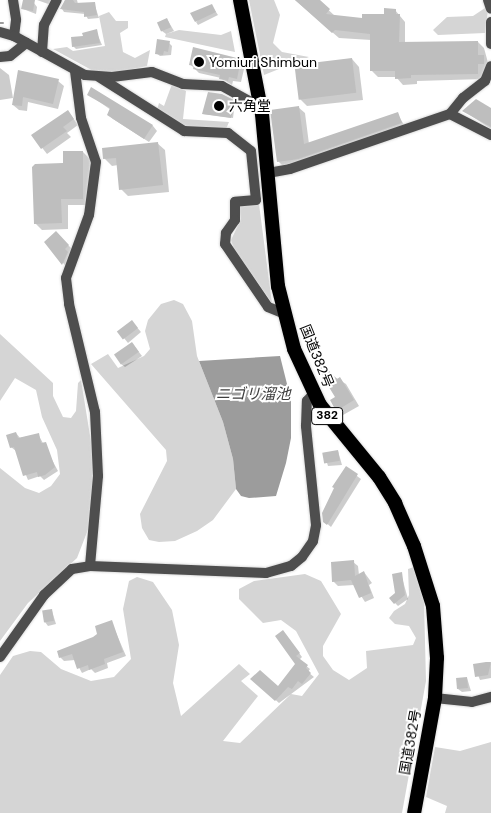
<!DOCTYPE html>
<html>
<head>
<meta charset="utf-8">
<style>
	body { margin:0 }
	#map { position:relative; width:491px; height:813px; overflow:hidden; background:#fff; font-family:"DM Sans","Noto Sans JP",sans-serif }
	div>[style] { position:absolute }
	.green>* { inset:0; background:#d5d5d5 }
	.water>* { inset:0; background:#9c9c9c }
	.shadow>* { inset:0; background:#0003 }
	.stream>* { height:2.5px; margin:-1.25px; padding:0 1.25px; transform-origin:1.25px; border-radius:1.25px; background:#9c9c9c }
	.building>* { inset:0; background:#bebebe; transform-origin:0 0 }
	.roads { filter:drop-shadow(0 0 1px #dbdbdb) drop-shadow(0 0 1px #dbdbdb) }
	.minor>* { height:10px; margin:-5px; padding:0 5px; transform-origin:5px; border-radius:5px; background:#4e4e4e }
	.trunk>* { height:14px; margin:-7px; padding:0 7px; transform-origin:7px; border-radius:7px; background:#000 }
	.dots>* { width:14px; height:14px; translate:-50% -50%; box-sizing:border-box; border:2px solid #fff; border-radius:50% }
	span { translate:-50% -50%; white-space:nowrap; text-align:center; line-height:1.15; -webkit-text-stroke:4px #fff; paint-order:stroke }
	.shield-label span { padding:1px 4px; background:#fff; border:1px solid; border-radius:4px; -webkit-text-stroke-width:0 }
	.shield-label { font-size:12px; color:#000; font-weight:700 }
	.poi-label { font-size:14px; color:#000 }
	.left { translate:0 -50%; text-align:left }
	.street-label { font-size:14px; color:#000 }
	.water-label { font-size:15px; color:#3d3d3d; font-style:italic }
</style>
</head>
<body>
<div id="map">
	<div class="green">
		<div style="clip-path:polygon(249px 0,274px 0,280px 15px,273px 43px,282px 52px,309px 57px,264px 75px)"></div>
		<div style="clip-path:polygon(485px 8px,488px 10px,485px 33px,438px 35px,433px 30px,447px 17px,473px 16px)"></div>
		<div style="clip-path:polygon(109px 12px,116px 21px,128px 21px,128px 28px,120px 33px,123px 52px,135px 58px,150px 50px,147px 66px,109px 74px,97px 73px,53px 49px,67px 47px,73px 51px,105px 46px,99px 16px)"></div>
		<div style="clip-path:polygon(179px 30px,221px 35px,231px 31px,235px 52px,165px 37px,166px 34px)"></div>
		<div style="clip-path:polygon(172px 84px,186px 91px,183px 119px,229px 122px,226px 129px,185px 128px,157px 110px,159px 103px,164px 106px)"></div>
		<div style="clip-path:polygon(259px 204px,272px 303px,234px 249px,231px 240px,241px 219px,239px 205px)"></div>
		<div style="clip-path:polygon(174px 300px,183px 304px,192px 321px,197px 356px,223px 422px,233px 459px,236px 489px,213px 520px,197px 531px,175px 541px,159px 542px,149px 540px,142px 528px,140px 514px,167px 461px,166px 450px,91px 364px,108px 354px,118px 368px,144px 356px,150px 349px,145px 331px,148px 320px,161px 304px)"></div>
		<div style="clip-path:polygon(0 334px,53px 383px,53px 396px,63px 417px,71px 418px,76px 411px,78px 383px,81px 380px,94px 460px,89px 527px,77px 558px,28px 603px,0 641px,0 468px,25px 488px,39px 493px,51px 486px,60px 474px,57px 450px,42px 417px,36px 390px,15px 378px,0 401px)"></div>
		<div style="clip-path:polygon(414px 567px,424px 601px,426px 681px,402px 813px,0 813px,0 675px,13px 656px,30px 651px,41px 652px,61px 669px,91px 681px,114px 677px,131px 659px,123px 609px,129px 581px,137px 577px,153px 582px,172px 610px,179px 645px,173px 683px,181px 716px,239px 664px,250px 674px,241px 681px,258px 696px,223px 741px,240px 743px,291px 694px,302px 696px,319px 674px,296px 631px,281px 620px,263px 623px,239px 599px,239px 589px,254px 581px,305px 574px,321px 581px,341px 614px,323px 646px,323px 656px,333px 670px,349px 680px,367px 668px,366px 651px,413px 645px,416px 638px,409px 626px,395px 624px,389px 618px,394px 611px,405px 604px,409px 595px,408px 569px)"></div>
		<div style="clip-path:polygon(491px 742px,491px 813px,445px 813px,447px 806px,426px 797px,435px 747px,460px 751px)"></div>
	</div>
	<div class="water">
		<div style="clip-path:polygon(280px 356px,291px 400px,291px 438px,286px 463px,276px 496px,249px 498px,241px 496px,236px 489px,233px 459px,223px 422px,199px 361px)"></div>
	</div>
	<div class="shadow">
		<div style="clip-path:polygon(37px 0,52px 0,51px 5px)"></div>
		<div style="clip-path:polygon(65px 0,77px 0,78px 4px,94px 3px,99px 18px,88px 19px,85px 14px,64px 12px,62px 9px)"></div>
		<div style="clip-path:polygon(295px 0,318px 0,336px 17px,363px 20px,386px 16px,395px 10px,405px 22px,405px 43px,478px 42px,484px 48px,490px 70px,484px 70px,484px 79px,417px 81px,417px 84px,403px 85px,396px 77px,378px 77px,372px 71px,371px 40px,339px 38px)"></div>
		<div style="clip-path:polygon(34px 3px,37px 7px,36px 14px,23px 9px)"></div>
		<div style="clip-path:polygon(212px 6px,218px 15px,198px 25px,196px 22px)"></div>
		<div style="clip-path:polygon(167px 19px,174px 31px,166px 34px,162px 31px)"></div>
		<div style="clip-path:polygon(96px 31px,102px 45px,76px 49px,73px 46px)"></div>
		<div style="clip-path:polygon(169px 43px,172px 46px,171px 55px,160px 56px,156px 53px)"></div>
		<div style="clip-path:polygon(352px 59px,359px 67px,363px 100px,307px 106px,300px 99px)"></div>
		<div style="clip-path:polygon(240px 60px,245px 65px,241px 82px,233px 81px,232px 85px,221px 78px,199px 73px,190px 64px)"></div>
		<div style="clip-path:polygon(0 68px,9px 75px,13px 98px,0 100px)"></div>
		<div style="clip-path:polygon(19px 72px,58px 81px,64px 86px,58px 109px,28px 102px,27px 111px,19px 110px,13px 105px)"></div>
		<div style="clip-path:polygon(92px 89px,153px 126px,157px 131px,149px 142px,113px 119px,108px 114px,111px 110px,88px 94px)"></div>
		<div style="clip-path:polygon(235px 102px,233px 118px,203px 114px)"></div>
		<div style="clip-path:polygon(298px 107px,305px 113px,309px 144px,397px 113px,407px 130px,285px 168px,278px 161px)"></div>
		<div style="clip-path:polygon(491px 109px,491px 129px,464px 111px)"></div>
		<div style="clip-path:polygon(68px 111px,78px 125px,67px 133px,71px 137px,47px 154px,33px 136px)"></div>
		<div style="clip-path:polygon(157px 143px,165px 150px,169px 192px,128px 196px,121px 189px,118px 165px,112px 166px,104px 158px)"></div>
		<div style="clip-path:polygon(83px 152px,90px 159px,89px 205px,68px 205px,68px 229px,42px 230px,35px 223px,64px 164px)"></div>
		<div style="clip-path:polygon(61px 238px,74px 251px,68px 269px,46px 242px)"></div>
		<div style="clip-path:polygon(135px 325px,141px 332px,128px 343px,119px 332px)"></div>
		<div style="clip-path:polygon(309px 342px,315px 349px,310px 352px,305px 345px)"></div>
		<div style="clip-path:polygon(132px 343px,142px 356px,125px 367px,121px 364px)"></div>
		<div style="clip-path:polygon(323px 363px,333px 376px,346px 384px,359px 406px,343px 415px,337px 410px,336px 398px)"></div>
		<div style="clip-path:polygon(16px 433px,20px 438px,38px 434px,58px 471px,44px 480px,40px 476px,28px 480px,16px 451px,11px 447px)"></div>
		<div style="clip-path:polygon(338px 451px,342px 465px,328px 466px,324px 453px)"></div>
		<div style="clip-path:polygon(346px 468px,361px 479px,331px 527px,324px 521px)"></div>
		<div style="clip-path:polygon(353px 562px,358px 566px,359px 575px,364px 572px,372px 583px,369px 585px,374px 598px,365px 602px,354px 585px,338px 586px,333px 581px)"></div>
		<div style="clip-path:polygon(401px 574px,408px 599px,398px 606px,395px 603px)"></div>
		<div style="clip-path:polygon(52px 611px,56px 624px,48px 626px,45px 622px)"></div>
		<div style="clip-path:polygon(111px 621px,126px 656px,107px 663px,108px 668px,95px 673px,91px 669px,82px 673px,75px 660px,64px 661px,60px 657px,94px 638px)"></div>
		<div style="clip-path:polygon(286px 635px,302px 657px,299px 660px,310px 669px,308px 672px,314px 677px,279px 703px,252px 679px,278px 688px,297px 664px)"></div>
		<div style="clip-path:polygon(491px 663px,491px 678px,480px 680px,474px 665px)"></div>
		<div style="clip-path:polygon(467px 678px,471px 691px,462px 692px,458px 689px)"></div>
	</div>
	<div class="stream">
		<div style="left:0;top:23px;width:3px"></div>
	</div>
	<div class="building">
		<div style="clip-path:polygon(23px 0,35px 0,33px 11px,21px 9px)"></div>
		<div style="clip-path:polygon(65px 0,73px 0,75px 3px,95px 2px,97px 15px,84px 17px,84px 12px,60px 9px)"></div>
		<div style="clip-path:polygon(295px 0,320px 0,330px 9px,326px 14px,362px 18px,362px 14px,384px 14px,384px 8px,396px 9px,396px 14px,400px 14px,399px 42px,478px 41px,478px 55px,484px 55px,484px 64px,478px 64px,478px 74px,411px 75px,411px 78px,395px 79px,395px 71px,370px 71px,370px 34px,335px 30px,332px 33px)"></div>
		<div style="clip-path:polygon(212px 4px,216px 12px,195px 22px,190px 13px)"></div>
		<div style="left:167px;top:18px;width:10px;height:11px;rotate:66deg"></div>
		<div style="clip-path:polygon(97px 29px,100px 43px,72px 47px,71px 37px,83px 36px,82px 33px)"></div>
		<div style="clip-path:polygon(157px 39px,170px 41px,168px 52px,164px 51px,163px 55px,155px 54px)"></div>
		<div style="clip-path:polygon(193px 47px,241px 59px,237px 79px,229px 77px,228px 81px,219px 79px,220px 75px,193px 69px,194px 66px,189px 65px)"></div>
		<div style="left:352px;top:58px;width:35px;height:58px;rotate:83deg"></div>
		<div style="clip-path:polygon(18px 70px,59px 79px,53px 104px,23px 97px,22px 106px,12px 105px)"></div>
		<div style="clip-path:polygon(91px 87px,153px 125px,144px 139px,107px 115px,110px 108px,87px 95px)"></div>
		<div style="clip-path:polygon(208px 92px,222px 94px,236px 101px,231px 118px,202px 114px)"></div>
		<div style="clip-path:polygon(476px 99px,491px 108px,491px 127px,462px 111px)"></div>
		<div style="clip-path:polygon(299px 106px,304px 144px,398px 112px,402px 123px,299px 159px,277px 162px,270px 110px)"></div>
		<div style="clip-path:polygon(68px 110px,74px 119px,63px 127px,67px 131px,41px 149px,31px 135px)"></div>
		<div style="clip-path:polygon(158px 142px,163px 185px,119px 190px,116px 158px,103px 159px,102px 148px)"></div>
		<div style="clip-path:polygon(63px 151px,83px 151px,83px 199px,61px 199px,62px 223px,34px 224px,32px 167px,35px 164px,63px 163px)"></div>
		<div style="clip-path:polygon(56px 231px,69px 245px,65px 249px,68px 252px,62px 265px,44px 242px)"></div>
		<div style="left:132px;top:320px;width:10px;height:19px;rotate:53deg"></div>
		<div style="left:132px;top:342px;width:12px;height:22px;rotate:55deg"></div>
		<div style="clip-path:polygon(323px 362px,329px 371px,337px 379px,340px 377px,354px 400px,336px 411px,330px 400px,335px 397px,316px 366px)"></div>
		<div style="clip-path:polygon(16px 432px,18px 438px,39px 433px,41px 443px,46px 442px,55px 467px,45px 475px,38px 477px,37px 472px,23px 476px,14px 447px,10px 448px,6px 435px)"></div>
		<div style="left:338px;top:450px;width:11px;height:16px;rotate:80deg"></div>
		<div style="clip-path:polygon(346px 466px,358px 474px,327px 525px,323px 522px,322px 513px,334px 488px,332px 487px)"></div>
		<div style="clip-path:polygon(354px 560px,355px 576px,364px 571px,371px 593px,359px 598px,351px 580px,332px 582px,331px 562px)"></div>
		<div style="clip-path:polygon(402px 572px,405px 595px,394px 604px,389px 598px,395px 593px,392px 574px)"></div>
		<div style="left:52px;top:609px;width:12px;height:10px;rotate:81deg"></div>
		<div style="clip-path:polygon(112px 620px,123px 652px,104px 659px,105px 664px,89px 670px,88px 665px,77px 669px,72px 654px,59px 658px,57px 651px,93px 637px,97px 634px,95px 626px)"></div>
		<div style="clip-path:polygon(283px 630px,300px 653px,296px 656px,308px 665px,306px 668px,311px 673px,302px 684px,298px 681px,292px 689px,288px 687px,275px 701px,250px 679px,260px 670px,278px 686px,295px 664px,275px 636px)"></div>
		<div style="clip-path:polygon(486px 662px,491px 662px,488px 675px,475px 677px,473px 664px)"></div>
		<div style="left:467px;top:677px;width:11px;height:11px;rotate:85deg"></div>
	</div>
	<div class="roads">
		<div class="minor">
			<div style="left:13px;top:0;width:20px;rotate:81deg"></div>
			<div style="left:16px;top:20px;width:16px;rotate:97deg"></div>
			<div style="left:488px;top:0;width:9px;rotate:72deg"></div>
			<div style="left:491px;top:22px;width:22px;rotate:90deg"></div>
			<div style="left:0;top:32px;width:15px;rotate:16deg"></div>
			<div style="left:14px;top:36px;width:81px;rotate:28.8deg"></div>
			<div style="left:85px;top:75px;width:27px;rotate:4deg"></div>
			<div style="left:112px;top:77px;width:40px;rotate:-7.1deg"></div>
			<div style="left:152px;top:72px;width:33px;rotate:21deg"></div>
			<div style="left:183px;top:84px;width:39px;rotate:3deg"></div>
			<div style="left:222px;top:86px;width:35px;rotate:29deg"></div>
			<div style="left:253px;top:103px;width:7px;rotate:8deg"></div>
			<div style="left:42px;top:52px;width:27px;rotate:-86deg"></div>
			<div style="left:44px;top:25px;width:28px;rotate:-63deg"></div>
			<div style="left:0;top:57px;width:10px;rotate:-6deg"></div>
			<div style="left:10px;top:56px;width:21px;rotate:-39deg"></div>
			<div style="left:75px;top:71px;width:47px;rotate:82.7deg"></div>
			<div style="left:81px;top:118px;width:46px;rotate:71.2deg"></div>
			<div style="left:96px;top:162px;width:53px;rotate:97.5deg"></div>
			<div style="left:89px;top:215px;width:67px;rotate:110.1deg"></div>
			<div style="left:66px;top:278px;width:26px;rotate:83deg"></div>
			<div style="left:69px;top:304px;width:111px;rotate:76.5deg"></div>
			<div style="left:95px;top:412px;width:64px;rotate:87.3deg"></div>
			<div style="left:98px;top:476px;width:90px;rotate:95.1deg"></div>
			<div style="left:99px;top:77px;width:101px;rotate:32.4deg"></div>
			<div style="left:184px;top:131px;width:44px;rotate:2.6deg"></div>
			<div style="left:228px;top:133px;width:29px;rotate:38deg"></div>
			<div style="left:251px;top:151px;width:49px;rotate:84.2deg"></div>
			<div style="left:256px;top:200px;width:21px;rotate:175deg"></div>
			<div style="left:235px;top:202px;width:18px;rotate:90deg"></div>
			<div style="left:235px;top:220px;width:16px;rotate:125deg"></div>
			<div style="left:226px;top:233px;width:11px;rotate:95deg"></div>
			<div style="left:225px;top:244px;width:76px;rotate:55.7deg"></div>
			<div style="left:268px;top:307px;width:16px;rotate:22deg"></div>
			<div style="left:450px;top:114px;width:21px;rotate:-51deg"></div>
			<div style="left:463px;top:98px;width:28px;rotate:-38deg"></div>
			<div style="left:485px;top:81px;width:16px;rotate:-68deg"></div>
			<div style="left:268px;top:173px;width:22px;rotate:-10deg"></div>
			<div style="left:290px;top:169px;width:169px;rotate:-19deg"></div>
			<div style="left:450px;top:114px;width:46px;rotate:27.1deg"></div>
			<div style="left:0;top:657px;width:76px;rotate:-54.6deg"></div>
			<div style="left:44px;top:595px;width:38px;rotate:-43deg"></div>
			<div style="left:72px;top:569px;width:18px;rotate:-9deg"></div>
			<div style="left:90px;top:566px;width:176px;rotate:2.3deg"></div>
			<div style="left:266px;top:573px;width:26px;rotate:-16deg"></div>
			<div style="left:291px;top:566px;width:14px;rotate:-39deg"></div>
			<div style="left:302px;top:557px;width:19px;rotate:-55deg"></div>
			<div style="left:313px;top:541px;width:16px;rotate:-79deg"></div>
			<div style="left:316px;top:525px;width:100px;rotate:-95.8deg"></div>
			<div style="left:306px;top:426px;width:25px;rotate:-88deg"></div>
			<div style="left:307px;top:401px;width:9px;rotate:-49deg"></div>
			<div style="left:435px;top:698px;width:37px;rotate:6deg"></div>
			<div style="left:472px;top:702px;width:20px;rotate:-15deg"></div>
		</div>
		<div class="trunk">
			<div style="left:240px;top:0;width:116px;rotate:79.1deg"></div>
			<div style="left:262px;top:114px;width:173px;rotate:84.7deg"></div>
			<div style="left:278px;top:286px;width:65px;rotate:75.7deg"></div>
			<div style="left:294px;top:349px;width:62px;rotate:65.1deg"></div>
			<div style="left:320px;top:405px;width:93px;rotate:50.7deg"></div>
			<div style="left:379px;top:477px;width:31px;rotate:58deg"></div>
			<div style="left:395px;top:503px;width:47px;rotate:66.2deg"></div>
			<div style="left:414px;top:546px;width:63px;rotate:72.4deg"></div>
			<div style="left:433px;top:606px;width:52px;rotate:85.6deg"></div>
			<div style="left:437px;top:658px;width:40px;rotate:92.9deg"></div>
			<div style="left:435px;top:698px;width:117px;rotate:100.3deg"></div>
		</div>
	</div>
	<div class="dots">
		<div style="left:199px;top:62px;background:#000"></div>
		<div style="left:219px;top:106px;background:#000"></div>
	</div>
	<div class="shield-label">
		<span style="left:327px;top:416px">382</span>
	</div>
	<div class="poi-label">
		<span class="left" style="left:209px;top:62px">Yomiuri Shimbun</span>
		<span class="left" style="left:229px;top:106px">六角堂</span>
	</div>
	<div class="street-label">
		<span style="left:317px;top:356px;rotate:68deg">国道382号</span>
		<span style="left:410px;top:742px;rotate:-80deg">国道382号</span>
	</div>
	<div class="water-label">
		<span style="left:253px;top:395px">ニゴリ溜池</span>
	</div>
</div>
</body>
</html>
